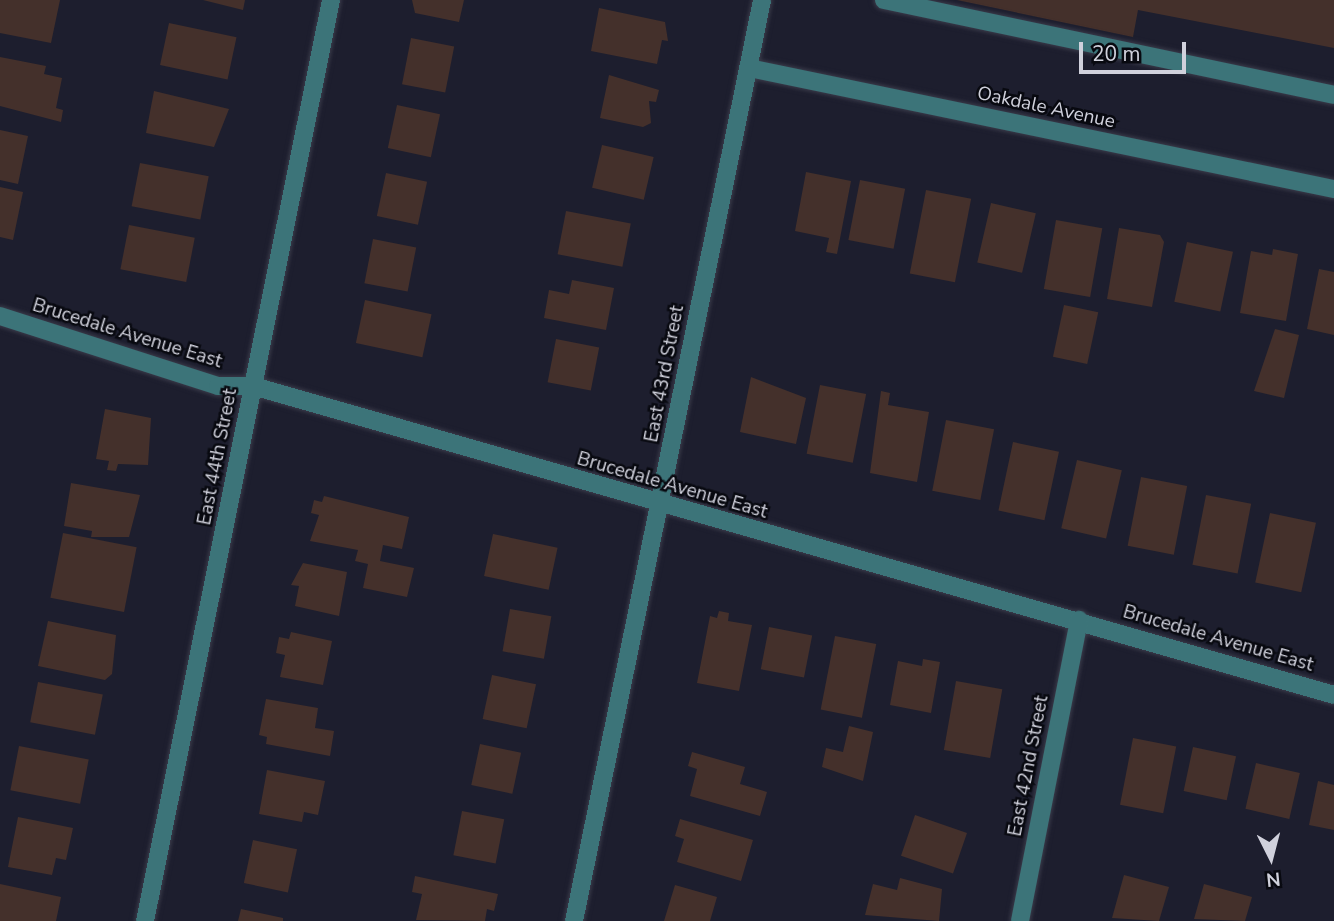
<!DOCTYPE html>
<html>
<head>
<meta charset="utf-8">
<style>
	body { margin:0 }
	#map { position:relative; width:1334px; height:921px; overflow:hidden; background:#1d1e2e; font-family:"Nunito Sans",sans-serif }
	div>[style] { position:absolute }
	.building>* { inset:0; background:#44302b; transform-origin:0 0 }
	.roads { filter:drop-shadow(0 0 2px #3a3b4a) drop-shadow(0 0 2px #3a3b4a) }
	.minor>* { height:18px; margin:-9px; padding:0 9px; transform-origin:9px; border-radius:9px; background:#3c7479 }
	span { translate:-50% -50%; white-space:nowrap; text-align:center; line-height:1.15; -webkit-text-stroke:5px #080910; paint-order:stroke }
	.street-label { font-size:19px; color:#d0d1dc }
	.north { position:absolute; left:1236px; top:823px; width:70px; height:70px; -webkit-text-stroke:5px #080910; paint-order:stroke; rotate:174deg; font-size:19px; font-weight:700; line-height:28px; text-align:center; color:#d0d1dc }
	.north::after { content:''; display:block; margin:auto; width:24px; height:32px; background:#d0d1dc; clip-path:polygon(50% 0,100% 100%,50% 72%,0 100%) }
	.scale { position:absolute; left:1079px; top:42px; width:107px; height:32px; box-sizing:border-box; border:4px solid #d0d1dc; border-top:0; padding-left:9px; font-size:21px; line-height:24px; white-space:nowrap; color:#d0d1dc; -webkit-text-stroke:5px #080910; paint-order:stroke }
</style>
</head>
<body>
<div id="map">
	<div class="building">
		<div style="clip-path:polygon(0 0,60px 0,51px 43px,0 33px)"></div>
		<div style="clip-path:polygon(203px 0,245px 0,243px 10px)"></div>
		<div style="clip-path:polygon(412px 0,464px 0,459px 22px,415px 13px)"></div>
		<div style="clip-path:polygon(957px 0,1334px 0,1334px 48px,1138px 10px,1133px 37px)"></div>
		<div style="clip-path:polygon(599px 8px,665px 22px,668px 41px,662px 40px,657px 64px,591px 51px)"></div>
		<div style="left:169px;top:23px;width:69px;height:43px;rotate:12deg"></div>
		<div style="left:411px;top:38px;width:44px;height:47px;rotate:11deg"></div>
		<div style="clip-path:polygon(0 57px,46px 66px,44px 74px,62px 78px,56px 108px,63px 110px,61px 122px,0 106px)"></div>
		<div style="clip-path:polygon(609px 75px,659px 90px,656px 102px,649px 101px,651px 123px,643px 127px,600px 118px)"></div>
		<div style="clip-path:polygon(154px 91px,229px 109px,214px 147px,146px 133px)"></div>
		<div style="left:397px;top:105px;width:44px;height:44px;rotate:12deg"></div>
		<div style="clip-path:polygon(0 130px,28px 136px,18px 184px,0 180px)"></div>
		<div style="left:602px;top:145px;width:53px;height:44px;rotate:13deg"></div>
		<div style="left:140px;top:163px;width:70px;height:44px;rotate:11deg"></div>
		<div style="clip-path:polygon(806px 172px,851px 181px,837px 254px,826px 252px,829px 238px,795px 231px)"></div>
		<div style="left:386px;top:173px;width:42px;height:44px;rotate:12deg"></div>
		<div style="left:860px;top:180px;width:46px;height:61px;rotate:11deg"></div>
		<div style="clip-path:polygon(0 187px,23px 192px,13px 240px,0 237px)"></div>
		<div style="left:926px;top:190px;width:46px;height:85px;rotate:11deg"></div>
		<div style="left:991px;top:203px;width:46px;height:61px;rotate:13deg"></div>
		<div style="left:566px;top:211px;width:66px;height:44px;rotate:11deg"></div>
		<div style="left:1056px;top:220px;width:47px;height:70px;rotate:10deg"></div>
		<div style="left:129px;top:225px;width:67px;height:45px;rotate:11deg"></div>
		<div style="clip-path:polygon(1119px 228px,1160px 235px,1164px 242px,1152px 307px,1107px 299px)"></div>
		<div style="left:373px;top:239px;width:44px;height:45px;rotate:11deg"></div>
		<div style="left:1187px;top:242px;width:47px;height:61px;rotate:12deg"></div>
		<div style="clip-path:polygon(1273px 249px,1298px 254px,1286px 321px,1240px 313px,1251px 251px,1272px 255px)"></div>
		<div style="clip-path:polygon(1319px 269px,1334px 272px,1334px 335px,1307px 329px)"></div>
		<div style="clip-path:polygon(572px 280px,614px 288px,606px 330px,544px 318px,549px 290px,569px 294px)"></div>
		<div style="left:365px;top:300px;width:68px;height:44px;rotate:12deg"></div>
		<div style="left:1064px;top:305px;width:35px;height:53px;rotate:12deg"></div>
		<div style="clip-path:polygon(1275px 329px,1299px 335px,1284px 398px,1254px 391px)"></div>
		<div style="left:556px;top:339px;width:44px;height:44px;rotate:11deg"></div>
		<div style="clip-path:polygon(751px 377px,806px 398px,796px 444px,740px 432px)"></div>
		<div style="left:820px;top:385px;width:47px;height:70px;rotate:11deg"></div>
		<div style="clip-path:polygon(881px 391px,890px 393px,888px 405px,929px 412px,917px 482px,870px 473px)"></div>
		<div style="clip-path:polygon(105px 409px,151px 418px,148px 465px,118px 464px,116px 471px,107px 470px,109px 461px,96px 459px)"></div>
		<div style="left:946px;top:420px;width:49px;height:72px;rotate:11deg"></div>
		<div style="left:1013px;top:442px;width:47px;height:70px;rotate:12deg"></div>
		<div style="left:1077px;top:460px;width:46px;height:70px;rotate:13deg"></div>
		<div style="left:1141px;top:477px;width:47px;height:70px;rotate:11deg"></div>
		<div style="clip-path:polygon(71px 483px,140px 495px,129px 537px,91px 537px,92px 531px,64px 526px)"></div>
		<div style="left:1206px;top:495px;width:46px;height:71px;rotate:11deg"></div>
		<div style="clip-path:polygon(324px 496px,409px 517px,402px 549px,383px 545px,380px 561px,414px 568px,407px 597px,363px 588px,368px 564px,355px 561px,358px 550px,310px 541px,319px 515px,311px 513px,314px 500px,322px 502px)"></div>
		<div style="left:1270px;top:513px;width:47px;height:71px;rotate:12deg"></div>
		<div style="left:63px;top:533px;width:75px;height:66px;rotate:11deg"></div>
		<div style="left:493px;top:534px;width:66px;height:43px;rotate:12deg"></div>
		<div style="clip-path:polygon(303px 563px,347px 572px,339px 616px,295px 606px,299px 586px,291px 585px)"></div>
		<div style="left:510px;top:609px;width:42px;height:43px;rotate:10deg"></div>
		<div style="clip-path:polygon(719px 611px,729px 613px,728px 621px,752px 625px,739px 691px,697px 683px,710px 616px,717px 618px)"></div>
		<div style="clip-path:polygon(48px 621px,116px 635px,112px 674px,105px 680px,38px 666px)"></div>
		<div style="left:769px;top:627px;width:44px;height:43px;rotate:11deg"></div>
		<div style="clip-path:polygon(291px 632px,332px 641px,323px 685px,280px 677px,285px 655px,276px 653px,279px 637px,289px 639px)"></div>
		<div style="left:835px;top:636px;width:42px;height:75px;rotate:11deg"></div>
		<div style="clip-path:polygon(923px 659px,940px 662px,931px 713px,890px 705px,898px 661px,922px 666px)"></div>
		<div style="left:492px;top:675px;width:45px;height:45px;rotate:12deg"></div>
		<div style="left:956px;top:681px;width:47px;height:70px;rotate:10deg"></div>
		<div style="left:38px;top:682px;width:66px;height:41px;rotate:11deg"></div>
		<div style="clip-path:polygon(266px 699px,318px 708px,315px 728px,334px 731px,330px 756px,266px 744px,267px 737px,259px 735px)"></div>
		<div style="clip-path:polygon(849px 726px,873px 732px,863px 781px,822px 767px,826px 748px,843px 752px)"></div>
		<div style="left:1133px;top:738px;width:44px;height:68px;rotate:11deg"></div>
		<div style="left:480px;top:744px;width:42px;height:42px;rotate:12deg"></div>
		<div style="left:19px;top:746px;width:71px;height:45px;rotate:11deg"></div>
		<div style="left:1193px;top:747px;width:44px;height:45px;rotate:12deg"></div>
		<div style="clip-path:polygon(692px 752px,745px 767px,740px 784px,767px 792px,760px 816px,690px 796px,697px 769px,688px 766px)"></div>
		<div style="left:1256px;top:763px;width:45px;height:47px;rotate:13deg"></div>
		<div style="clip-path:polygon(267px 770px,325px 781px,318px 815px,304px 812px,302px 822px,259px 814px)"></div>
		<div style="clip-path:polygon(1318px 781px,1334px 785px,1334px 830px,1309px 825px)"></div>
		<div style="left:462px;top:811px;width:43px;height:45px;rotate:11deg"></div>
		<div style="left:915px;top:815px;width:55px;height:43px;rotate:19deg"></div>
		<div style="clip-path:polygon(18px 817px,73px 828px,66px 860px,56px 858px,52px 875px,8px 867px)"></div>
		<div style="clip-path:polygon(680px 819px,753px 840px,741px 881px,677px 862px,684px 839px,675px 836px)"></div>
		<div style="left:253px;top:840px;width:45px;height:44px;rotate:12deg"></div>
		<div style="clip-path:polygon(1124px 875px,1169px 887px,1159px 921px,1112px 918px)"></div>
		<div style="clip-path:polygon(415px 876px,498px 894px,494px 911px,487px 909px,485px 921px,416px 920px,422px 894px,412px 892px)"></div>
		<div style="clip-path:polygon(900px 878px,942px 889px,939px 921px,865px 915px,873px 884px,897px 890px)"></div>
		<div style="clip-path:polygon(0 884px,61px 897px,56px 921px,0 921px)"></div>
		<div style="clip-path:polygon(1204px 884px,1252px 897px,1245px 921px,1194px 919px)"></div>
		<div style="clip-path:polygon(675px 885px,717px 897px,710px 921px,664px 921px)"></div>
		<div style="clip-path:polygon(241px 909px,283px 918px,283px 921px,238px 921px)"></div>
	</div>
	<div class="roads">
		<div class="minor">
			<div style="left:884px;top:0;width:460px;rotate:11.9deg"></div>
			<div style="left:749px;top:68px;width:597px;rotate:11.69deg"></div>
			<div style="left:0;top:316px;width:229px;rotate:17.8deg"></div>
			<div style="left:218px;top:386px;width:35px"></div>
			<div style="left:253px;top:386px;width:1124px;rotate:15.95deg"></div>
			<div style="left:145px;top:921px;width:940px;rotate:-78.58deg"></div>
			<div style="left:574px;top:921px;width:940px;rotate:-78.46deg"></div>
			<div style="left:1020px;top:921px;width:307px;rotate:-78.9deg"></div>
		</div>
	</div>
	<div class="street-label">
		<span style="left:1046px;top:108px;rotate:12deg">Oakdale Avenue</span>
		<span style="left:127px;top:334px;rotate:17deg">Brucedale Avenue East</span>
		<span style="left:665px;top:374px;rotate:-79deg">East 43rd Street</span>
		<span style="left:218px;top:457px;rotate:-79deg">East 44th Street</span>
		<span style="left:672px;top:486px;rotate:16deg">Brucedale Avenue East</span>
		<span style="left:1218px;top:639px;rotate:16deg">Brucedale Avenue East</span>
		<span style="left:1029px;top:766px;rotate:-79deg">East 42nd Street</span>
	</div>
	<div class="north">N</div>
	<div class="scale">20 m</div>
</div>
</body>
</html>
